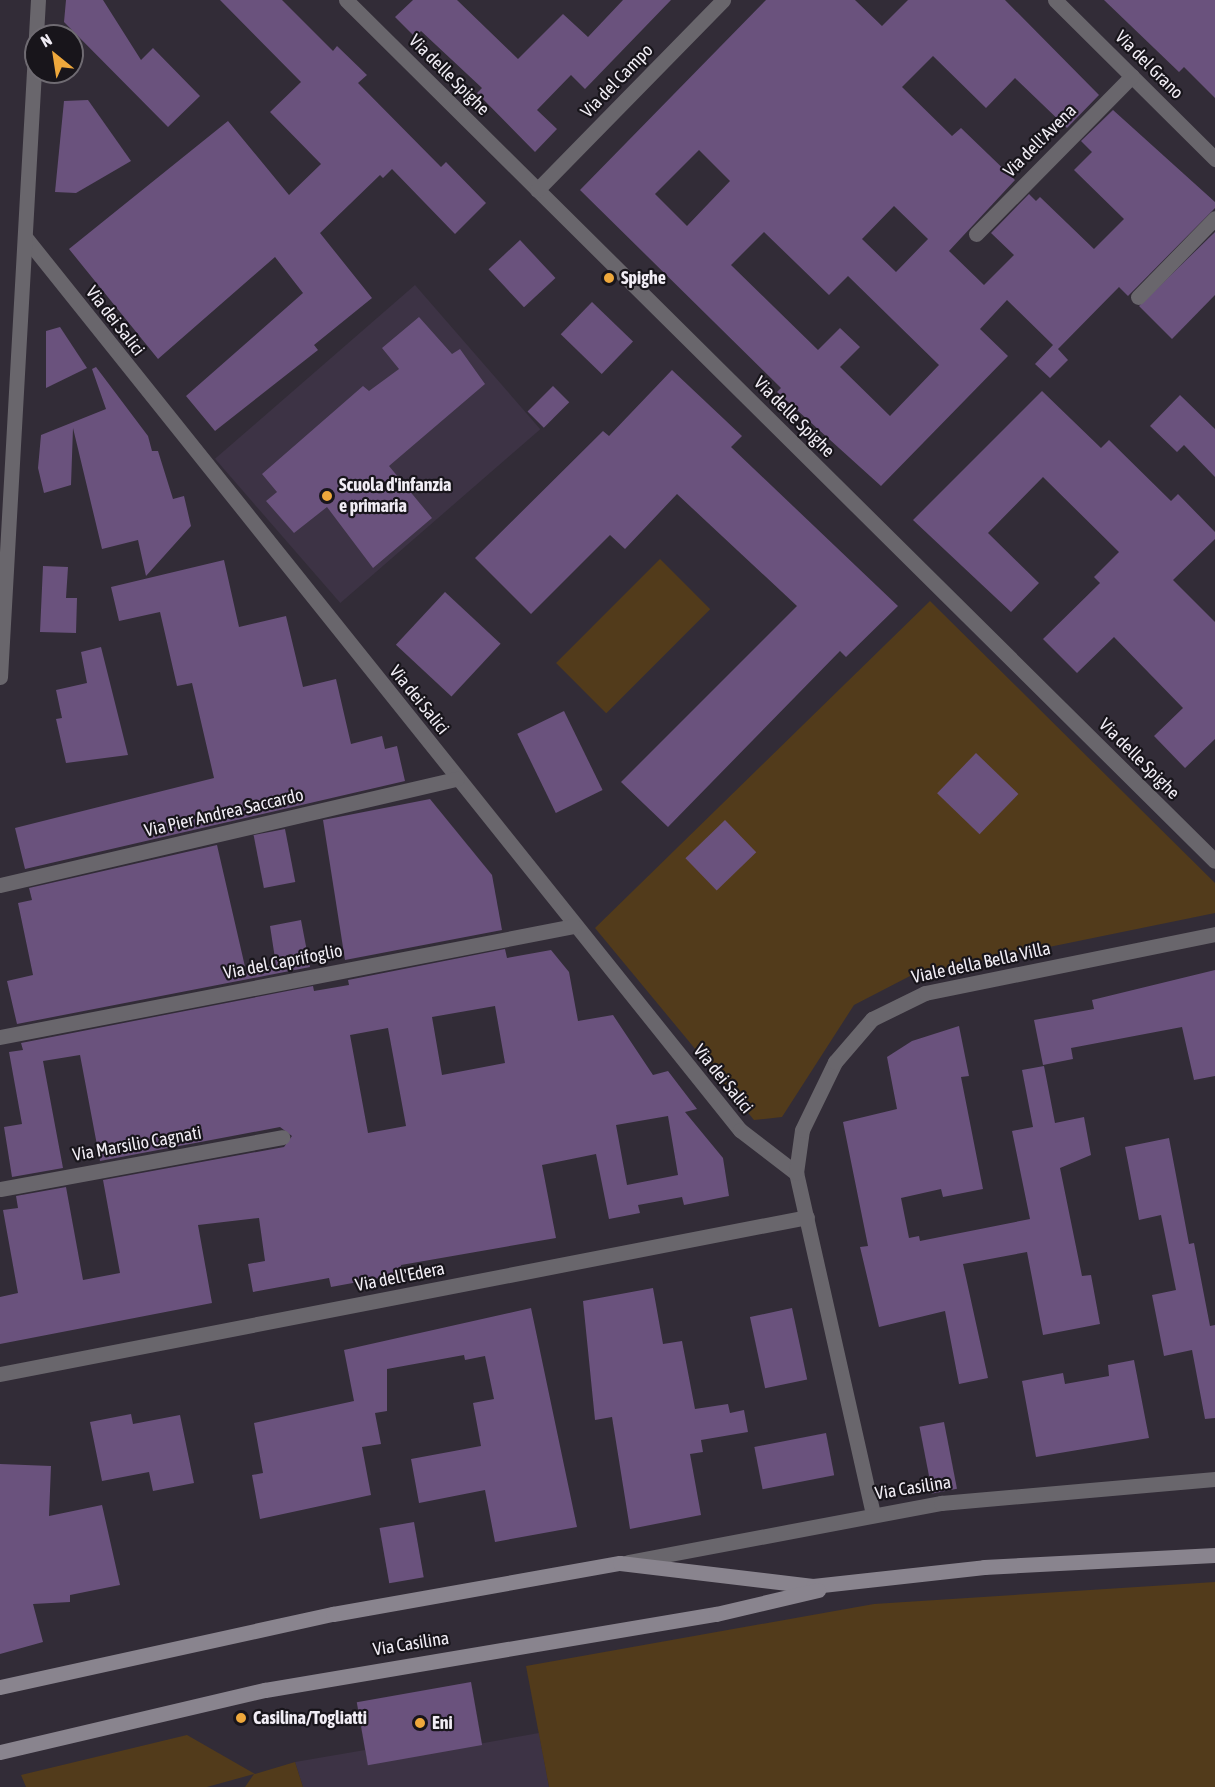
<!DOCTYPE html>
<html>
<head>
<meta charset="utf-8">
<style>
	body { margin:0 }
	#map { position:relative; width:1215px; height:1787px; overflow:hidden; background:#322c37; font-family:"Asap Condensed",sans-serif }
	div>[style] { position:absolute }
	.built>* { inset:0; background:#3d3345; transform-origin:0 0 }
	.green>* { inset:0; background:#523b1b; transform-origin:0 0 }
	.building>* { inset:0; background:#6a527d; transform-origin:0 0 }
	.minor>* { height:15px; margin:-7.5px; padding:0 7.5px; transform-origin:7.5px; border-radius:7.5px; background:#69666c }
	.secondary>* { height:15px; margin:-7.5px; padding:0 7.5px; transform-origin:7.5px; border-radius:7.5px; background:#89848e }
	.dots>* { width:16px; height:16px; translate:-50% -50%; box-sizing:border-box; border:3px solid #18151b; border-radius:50% }
	span { translate:-50% -50%; white-space:nowrap; text-align:center; line-height:1.15; -webkit-text-stroke:4.5px #18151b; paint-order:stroke }
	.street-label { font-size:18px; color:#f1edf5 }
	.poi-label { font-size:18px; color:#f1edf5; font-weight:700 }
	.left { translate:0 -50%; text-align:left }
	.north { position:absolute; left:24px; top:24px; width:60px; height:60px; box-sizing:border-box; background:#18151b; border:2px solid #6f6b72; border-radius:50%; rotate:330deg; font-size:16px; font-weight:700; line-height:24px; text-align:center; color:#f1edf5 }
	.north::after { content:''; display:block; margin:auto; width:21px; height:27px; background:#eea83c; clip-path:polygon(50% 0,100% 100%,50% 72%,0 100%) }
</style>
</head>
<body>
<div id="map">
	<div class="built">
		<div style="left:415px;top:285px;width:191px;height:265px;rotate:49deg"></div>
		<div style="clip-path:polygon(539px 1733px,549px 1787px,303px 1787px,295px 1762px,365px 1750px,368px 1764px)"></div>
	</div>
	<div class="green">
		<div style="left:660px;top:559px;width:71px;height:147px;rotate:45deg"></div>
		<div style="clip-path:polygon(930px 601px,1215px 883px,1215px 913px,912px 975px,854px 1005px,782px 1117px,754px 1120px,595px 928px)"></div>
		<div style="clip-path:polygon(1215px 1582px,1215px 1787px,549px 1787px,526px 1666px,874px 1604px)"></div>
		<div style="clip-path:polygon(187px 1735px,255px 1774px,295px 1762px,303px 1787px,245px 1787px,254px 1774px,207px 1787px,26px 1787px,21px 1775px)"></div>
	</div>
	<div class="building">
		<div style="clip-path:polygon(66px 0,103px 0,141px 60px,153px 48px,200px 96px,168px 127px,64px 22px)"></div>
		<div style="clip-path:polygon(220px 0,282px 0,333px 51px,337px 46px,367px 75px,358px 83px,441px 167px,446px 162px,486px 203px,455px 234px,392px 169px,383px 178px,380px 175px,320px 233px,372px 298px,314px 345px,318px 350px,215px 431px,186px 396px,303px 293px,275px 257px,158px 359px,69px 249px,228px 121px,289px 195px,321px 164px,270px 112px,301px 82px)"></div>
		<div style="clip-path:polygon(413px 0,457px 0,518px 59px,563px 14px,588px 37px,623px 0,671px 0,585px 89px,571px 75px,537px 110px,557px 129px,535px 152px,477px 93px,482px 88px,421px 31px,415px 37px,395px 17px)"></div>
		<div style="clip-path:polygon(evenodd,766px 0,855px 0,882px 26px,908px 0,1005px 0,1099px 95px,1067px 128px,1015px 78px,986px 108px,933px 56px,902px 87px,952px 136px,961px 128px,1015px 180px,949px 251px,984px 285px,1014px 255px,991px 233px,1029px 194px,1036px 201px,1040px 197px,1094px 249px,1124px 219px,1074px 170px,1092px 152px,1081px 141px,1113px 110px,1215px 202px,1215px 208px,1128px 296px,1119px 287px,1058px 349px,1068px 360px,1050px 378px,1035px 364px,1053px 345px,1007px 300px,980px 329px,1008px 356px,881px 486px,777px 392px,781px 388px,580px 190px,766px 0,699px 150px,730px 181px,687px 226px,655px 194px,699px 150px,766px 0,894px 206px,928px 239px,896px 272px,862px 239px,894px 206px,766px 0,764px 232px,829px 295px,848px 276px,939px 365px,890px 416px,840px 367px,860px 347px,840px 328px,818px 350px,731px 265px,764px 232px)"></div>
		<div style="clip-path:polygon(1104px 0,1215px 0,1215px 98px,1184px 67px,1179px 72px)"></div>
		<div style="clip-path:polygon(88px 100px,131px 161px,76px 193px,55px 192px,64px 101px)"></div>
		<div style="clip-path:polygon(1215px 232px,1215px 295px,1172px 339px,1139px 306px)"></div>
		<div style="left:520px;top:240px;width:52px;height:43px;rotate:47deg"></div>
		<div style="left:592px;top:302px;width:57px;height:45px;rotate:44deg"></div>
		<div style="clip-path:polygon(419px 317px,452px 354px,460px 349px,485px 384px,389px 466px,432px 518px,373px 568px,327px 507px,294px 533px,266px 501px,277px 492px,262px 474px,363px 386px,369px 391px,399px 369px,382px 348px)"></div>
		<div style="clip-path:polygon(60px 327px,87px 368px,46px 388px,46px 331px)"></div>
		<div style="clip-path:polygon(96px 367px,148px 436px,152px 451px,158px 451px,173px 499px,184px 496px,191px 526px,146px 576px,138px 540px,102px 549px,73px 428px,71px 485px,44px 493px,38px 468px,41px 435px,106px 409px,92px 369px)"></div>
		<div style="clip-path:polygon(672px 370px,742px 436px,731px 447px,898px 606px,846px 657px,840px 651px,668px 827px,621px 782px,797px 606px,677px 494px,625px 549px,610px 535px,531px 614px,475px 558px,603px 431px,609px 436px)"></div>
		<div style="left:553px;top:386px;width:23px;height:36px;rotate:45deg"></div>
		<div style="clip-path:polygon(1042px 391px,1101px 448px,1109px 440px,1171px 501px,1178px 494px,1215px 532px,1215px 539px,1173px 580px,1215px 622px,1215px 739px,1185px 768px,1154px 736px,1183px 708px,1114px 637px,1077px 673px,1043px 639px,1100px 583px,1094px 577px,1119px 552px,1043px 477px,988px 533px,1039px 583px,1011px 612px,913px 520px)"></div>
		<div style="clip-path:polygon(1180px 395px,1215px 429px,1215px 477px,1184px 445px,1177px 452px,1150px 426px)"></div>
		<div style="clip-path:polygon(224px 560px,239px 627px,286px 616px,303px 687px,336px 679px,351px 744px,382px 736px,385px 749px,397px 746px,405px 781px,25px 869px,15px 828px,214px 778px,192px 683px,177px 686px,160px 612px,119px 621px,111px 587px)"></div>
		<div style="clip-path:polygon(43px 566px,68px 567px,66px 598px,77px 598px,76px 633px,40px 632px)"></div>
		<div style="left:445px;top:592px;width:76px;height:72px;rotate:43deg"></div>
		<div style="clip-path:polygon(101px 647px,128px 755px,66px 763px,56px 719px,62px 718px,56px 690px,87px 683px,81px 652px)"></div>
		<div style="left:564px;top:711px;width:88px;height:52px;rotate:64deg"></div>
		<div style="left:976px;top:753px;width:59px;height:56px;rotate:44deg"></div>
		<div style="clip-path:polygon(430px 799px,492px 875px,502px 930px,345px 960px,323px 820px)"></div>
		<div style="left:725px;top:820px;width:45px;height:55px;rotate:46deg"></div>
		<div style="left:285px;top:829px;width:54px;height:32px;rotate:79deg"></div>
		<div style="clip-path:polygon(217px 845px,246px 971px,276px 965px,270px 926px,301px 920px,310px 967px,17px 1024px,7px 981px,33px 975px,18px 903px,32px 900px,29px 888px)"></div>
		<div style="clip-path:polygon(evenodd,505px 949px,507px 958px,551px 950px,569px 972px,578px 1021px,613px 1015px,653px 1075px,668px 1071px,697px 1109px,685px 1112px,723px 1158px,729px 1196px,684px 1205px,682px 1197px,638px 1205px,640px 1213px,609px 1219px,596px 1154px,542px 1165px,556px 1238px,401px 1265px,402px 1274px,331px 1287px,329px 1278px,253px 1292px,248px 1264px,265px 1261px,259px 1218px,198px 1225px,212px 1303px,0 1344px,0 1297px,18px 1293px,3px 1210px,18px 1208px,16px 1196px,66px 1187px,83px 1280px,120px 1273px,103px 1180px,284px 1147px,292px 1136px,280px 1127px,100px 1161px,80px 1055px,43px 1061px,63px 1168px,12px 1177px,4px 1127px,22px 1124px,9px 1052px,23px 1050px,21px 1043px,313px 986px,314px 991px,349px 985px,348px 980px,505px 949px,495px 1006px,505px 1063px,442px 1075px,432px 1017px,495px 1006px,505px 949px,388px 1028px,406px 1126px,368px 1133px,350px 1035px,388px 1028px,505px 949px,668px 1116px,678px 1175px,627px 1185px,616px 1125px,668px 1116px)"></div>
		<div style="clip-path:polygon(1215px 970px,1215px 1076px,1194px 1080px,1182px 1027px,1071px 1048px,1073px 1059px,1043px 1065px,1034px 1020px,1094px 1009px,1092px 1000px)"></div>
		<div style="clip-path:polygon(959px 1026px,969px 1076px,961px 1077px,983px 1189px,943px 1197px,941px 1189px,901px 1198px,909px 1238px,919px 1236px,920px 1241px,1030px 1219px,1012px 1131px,1033px 1127px,1022px 1070px,1044px 1066px,1055px 1123px,1084px 1117px,1091px 1155px,1060px 1168px,1082px 1276px,1091px 1275px,1100px 1324px,1043px 1335px,1027px 1252px,963px 1264px,988px 1378px,959px 1384px,945px 1311px,879px 1327px,860px 1247px,868px 1246px,843px 1122px,897px 1109px,887px 1057px,912px 1041px)"></div>
		<div style="clip-path:polygon(1169px 1138px,1189px 1244px,1194px 1243px,1210px 1326px,1215px 1325px,1215px 1418px,1205px 1419px,1192px 1350px,1164px 1356px,1152px 1295px,1176px 1290px,1161px 1215px,1139px 1220px,1125px 1147px)"></div>
		<div style="clip-path:polygon(653px 1288px,663px 1344px,682px 1341px,695px 1409px,728px 1404px,730px 1413px,744px 1410px,748px 1432px,701px 1440px,703px 1452px,690px 1454px,701px 1515px,630px 1529px,612px 1417px,595px 1420px,583px 1301px)"></div>
		<div style="clip-path:polygon(531px 1308px,577px 1527px,495px 1542px,485px 1490px,419px 1503px,411px 1459px,481px 1446px,473px 1403px,494px 1399px,485px 1356px,465px 1360px,464px 1355px,387px 1369px,387px 1411px,375px 1413px,381px 1444px,362px 1447px,371px 1495px,260px 1519px,252px 1475px,263px 1473px,254px 1423px,354px 1401px,344px 1350px)"></div>
		<div style="left:792px;top:1308px;width:73px;height:43px;rotate:78deg"></div>
		<div style="clip-path:polygon(1134px 1360px,1149px 1438px,1036px 1457px,1022px 1381px,1063px 1373px,1065px 1384px,1109px 1376px,1108px 1365px)"></div>
		<div style="clip-path:polygon(131px 1414px,133px 1424px,180px 1415px,194px 1483px,153px 1491px,149px 1472px,102px 1481px,90px 1422px)"></div>
		<div style="left:944px;top:1422px;width:68px;height:25px;rotate:79deg"></div>
		<div style="left:826px;top:1433px;width:43px;height:73px;rotate:79deg"></div>
		<div style="clip-path:polygon(0 1464px,51px 1466px,49px 1516px,102px 1505px,120px 1585px,70px 1595px,70px 1602px,33px 1604px,43px 1642px,0 1654px)"></div>
		<div style="left:414px;top:1522px;width:56px;height:35px;rotate:80deg"></div>
		<div style="left:471px;top:1682px;width:64px;height:116px;rotate:80deg"></div>
	</div>
	<div class="minor">
		<div style="left:346px;top:0;width:1223px;rotate:44.74deg"></div>
		<div style="left:1055px;top:0;width:226px;rotate:44.8deg"></div>
		<div style="left:537px;top:190px;width:266px;rotate:-45.6deg"></div>
		<div style="left:976px;top:234px;width:222px;rotate:-45.4deg"></div>
		<div style="left:25px;top:237px;width:1144px;rotate:51.32deg"></div>
		<div style="left:740px;top:1130px;width:71px;rotate:37.5deg"></div>
		<div style="left:1138px;top:297px;width:110px;rotate:-45.7deg"></div>
		<div style="left:0;top:677px;width:678px;rotate:-86.79deg"></div>
		<div style="left:0;top:885px;width:469px;rotate:-13.1deg"></div>
		<div style="left:0;top:1037px;width:585px;rotate:-10.94deg"></div>
		<div style="left:0;top:1189px;width:287px;rotate:-10.4deg"></div>
		<div style="left:0;top:1374px;width:822px;rotate:-11.01deg"></div>
		<div style="left:873px;top:1514px;width:350px;rotate:-102.7deg"></div>
		<div style="left:796px;top:1173px;width:43px;rotate:-82.1deg"></div>
		<div style="left:802px;top:1130px;width:76px;rotate:-64.1deg"></div>
		<div style="left:835px;top:1062px;width:57px;rotate:-49.3deg"></div>
		<div style="left:872px;top:1019px;width:59px;rotate:-26.1deg"></div>
		<div style="left:925px;top:993px;width:296px;rotate:-11.5deg"></div>
		<div style="left:628px;top:1562px;width:319px;rotate:-10.7deg"></div>
		<div style="left:941px;top:1503px;width:275px;rotate:-5deg"></div>
	</div>
	<div class="secondary">
		<div style="left:0;top:1687px;width:341px;rotate:-12.4deg"></div>
		<div style="left:333px;top:1614px;width:291px;rotate:-10.1deg"></div>
		<div style="left:620px;top:1563px;width:194px;rotate:6.8deg"></div>
		<div style="left:813px;top:1586px;width:172px;rotate:-6.3deg"></div>
		<div style="left:984px;top:1567px;width:231px;rotate:-3deg"></div>
		<div style="left:0;top:1752px;width:272px;rotate:-13.2deg"></div>
		<div style="left:265px;top:1690px;width:457px;rotate:-9.6deg"></div>
		<div style="left:716px;top:1614px;width:105px;rotate:-13.2deg"></div>
	</div>
	<div class="dots">
		<div style="left:609px;top:278px;background:#eea83c"></div>
		<div style="left:327px;top:496px;background:#eea83c"></div>
		<div style="left:241px;top:1718px;background:#eea83c"></div>
		<div style="left:420px;top:1723px;background:#eea83c"></div>
	</div>
	<div class="street-label">
		<span style="left:1149px;top:65px;rotate:45deg">Via del Grano</span>
		<span style="left:449px;top:75px;rotate:45deg">Via delle Spighe</span>
		<span style="left:617px;top:81px;rotate:-46deg">Via del Campo</span>
		<span style="left:1040px;top:141px;rotate:-45deg">Via dell'Avena</span>
		<span style="left:115px;top:321px;rotate:52deg">Via dei Salici</span>
		<span style="left:794px;top:417px;rotate:45deg">Via delle Spighe</span>
		<span style="left:419px;top:700px;rotate:51deg">Via dei Salici</span>
		<span style="left:1139px;top:759px;rotate:45deg">Via delle Spighe</span>
		<span style="left:224px;top:813px;rotate:-13deg">Via Pier Andrea Saccardo</span>
		<span style="left:283px;top:962px;rotate:-11deg">Via del Caprifoglio</span>
		<span style="left:981px;top:963px;rotate:-12deg">Viale della Bella Villa</span>
		<span style="left:723px;top:1079px;rotate:51deg">Via dei Salici</span>
		<span style="left:137px;top:1144px;rotate:-10deg">Via Marsilio Cagnati</span>
		<span style="left:400px;top:1277px;rotate:-11deg">Via dell'Edera</span>
		<span style="left:913px;top:1488px;rotate:-9deg">Via Casilina</span>
		<span style="left:411px;top:1644px;rotate:-9deg">Via Casilina</span>
	</div>
	<div class="poi-label">
		<span class="left" style="left:621px;top:278px">Spighe</span>
		<span class="left" style="left:339px;top:496px">Scuola d'infanzia<br>e primaria</span>
		<span class="left" style="left:253px;top:1718px">Casilina/Togliatti</span>
		<span class="left" style="left:432px;top:1723px">Eni</span>
	</div>
	<div class="north">N</div>
</div>
</body>
</html>
